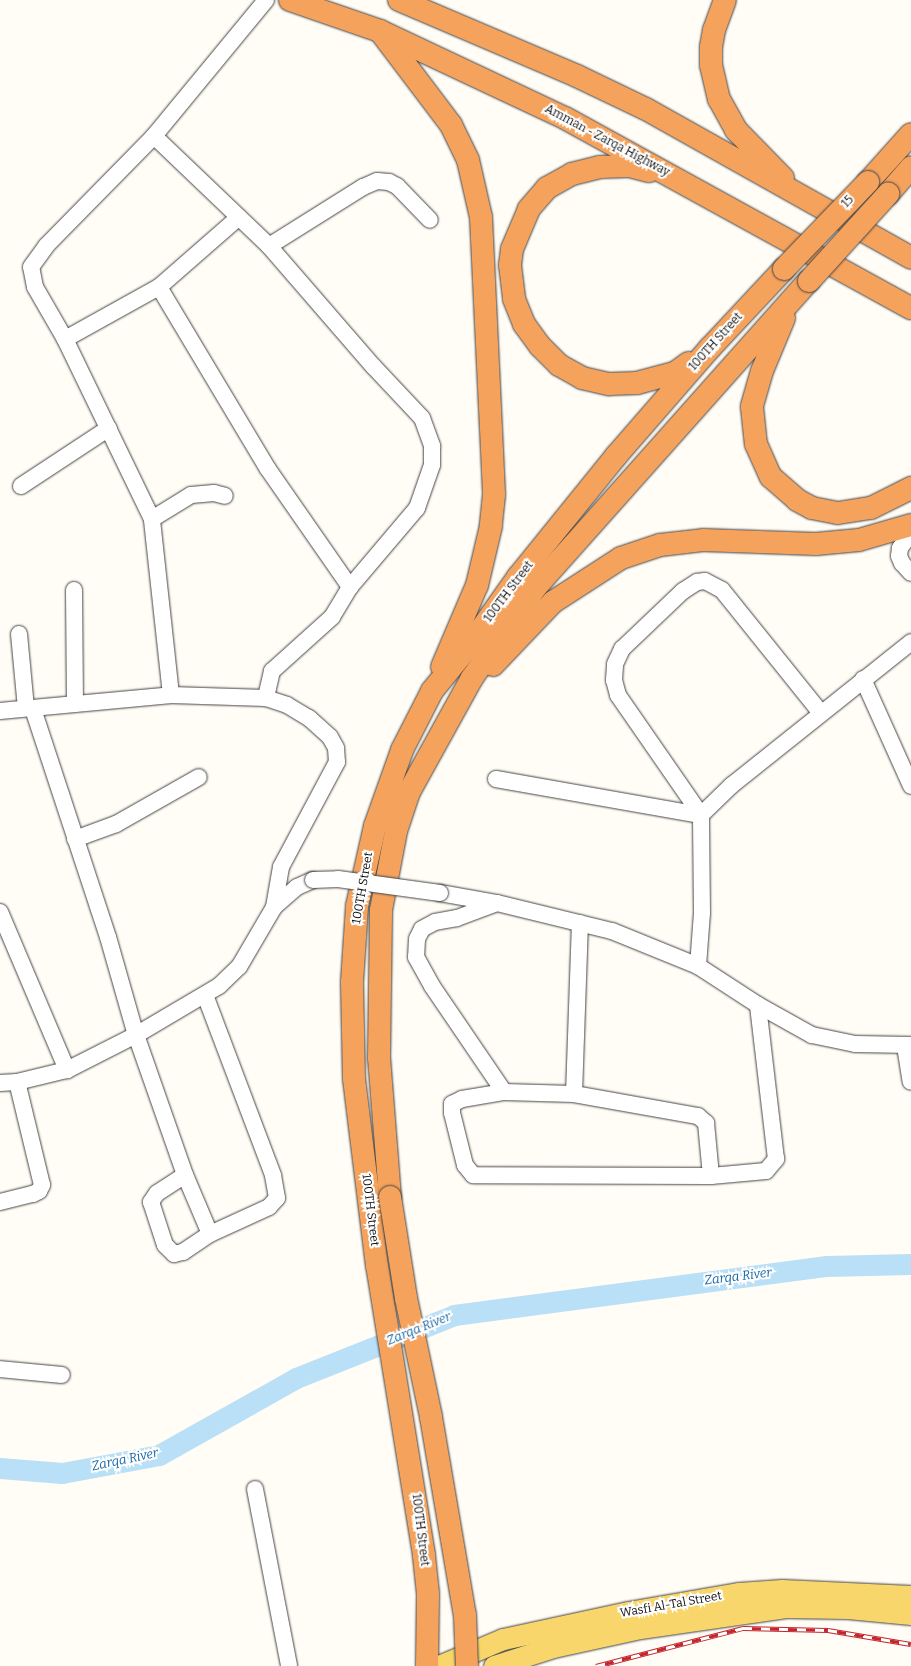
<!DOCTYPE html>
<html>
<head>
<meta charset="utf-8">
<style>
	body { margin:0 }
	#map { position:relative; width:911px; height:1666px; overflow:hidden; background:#fffdf5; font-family:Bitter,serif }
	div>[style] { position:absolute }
	.river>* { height:21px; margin:-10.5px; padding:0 10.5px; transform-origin:10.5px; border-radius:10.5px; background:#b9e0f7 }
	.roads { filter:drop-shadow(0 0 1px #444) drop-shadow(0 0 1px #444) }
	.minor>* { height:16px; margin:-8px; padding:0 8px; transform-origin:8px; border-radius:8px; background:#fff }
	.major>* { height:21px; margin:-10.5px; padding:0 10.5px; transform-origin:10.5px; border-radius:10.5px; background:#f9d66b }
	.highway>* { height:22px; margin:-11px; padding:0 11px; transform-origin:11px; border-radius:11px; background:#f5a25d }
	.rail>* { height:4.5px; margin-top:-2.25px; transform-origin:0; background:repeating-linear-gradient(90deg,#fff 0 9px,#c4262e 0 18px); box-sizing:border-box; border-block:1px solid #c4262e }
	.bridges { filter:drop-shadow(0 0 1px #444) drop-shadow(0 0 1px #444) }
	.minor-bridge>* { height:16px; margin:-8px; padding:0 8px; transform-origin:8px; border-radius:8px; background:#fff }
	.highway-bridge>* { height:22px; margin:-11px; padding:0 11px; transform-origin:11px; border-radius:11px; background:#f5a25d }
	span { translate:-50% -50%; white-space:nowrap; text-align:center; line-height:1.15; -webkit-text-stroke:4px #fff; paint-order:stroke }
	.street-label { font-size:12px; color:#111 }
	.water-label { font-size:13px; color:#1768a6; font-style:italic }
</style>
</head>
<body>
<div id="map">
	<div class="river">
		<div style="left:0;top:1468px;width:62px;rotate:4.6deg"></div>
		<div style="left:62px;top:1473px;width:99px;rotate:-10.5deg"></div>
		<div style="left:159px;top:1455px;width:157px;rotate:-29.3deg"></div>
		<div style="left:296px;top:1378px;width:170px;rotate:-21.7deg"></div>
		<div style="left:454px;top:1315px;width:376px;rotate:-7.5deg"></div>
		<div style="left:827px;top:1266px;width:84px;rotate:-1.4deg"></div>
	</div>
	<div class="roads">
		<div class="minor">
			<div style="left:154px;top:136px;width:159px;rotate:43.7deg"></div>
			<div style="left:269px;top:246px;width:159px;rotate:49.1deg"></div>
			<div style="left:373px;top:366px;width:71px;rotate:46.7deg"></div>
			<div style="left:422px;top:418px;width:30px;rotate:70deg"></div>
			<div style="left:432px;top:446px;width:19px;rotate:90deg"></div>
			<div style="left:432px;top:465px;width:46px;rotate:109.2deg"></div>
			<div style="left:417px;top:508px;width:104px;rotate:130.3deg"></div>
			<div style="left:269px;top:246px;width:111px;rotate:-32.1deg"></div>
			<div style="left:363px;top:187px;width:15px;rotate:-23deg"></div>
			<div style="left:377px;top:181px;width:12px;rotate:5deg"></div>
			<div style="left:389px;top:182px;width:9px;rotate:27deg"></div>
			<div style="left:397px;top:186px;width:47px;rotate:45.9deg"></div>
			<div style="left:159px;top:287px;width:212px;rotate:59.1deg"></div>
			<div style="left:268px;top:469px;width:144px;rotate:55.2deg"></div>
			<div style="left:350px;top:587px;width:35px;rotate:121deg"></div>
			<div style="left:332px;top:617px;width:81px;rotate:138deg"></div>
			<div style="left:272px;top:671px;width:28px;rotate:103deg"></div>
			<div style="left:65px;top:339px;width:107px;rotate:-29deg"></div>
			<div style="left:159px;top:287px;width:106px;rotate:-41.2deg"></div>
			<div style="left:21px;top:486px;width:105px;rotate:-33.4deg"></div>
			<div style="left:152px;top:519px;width:46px;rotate:-31.6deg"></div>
			<div style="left:191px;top:495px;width:23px;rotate:-5deg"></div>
			<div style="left:214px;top:493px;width:11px;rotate:15deg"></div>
			<div style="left:911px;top:533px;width:19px;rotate:126deg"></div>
			<div style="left:900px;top:548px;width:8px;rotate:97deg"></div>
			<div style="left:899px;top:556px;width:8px;rotate:67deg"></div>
			<div style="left:902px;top:563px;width:13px;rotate:48deg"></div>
			<div style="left:74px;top:590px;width:114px;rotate:89.5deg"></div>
			<div style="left:19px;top:634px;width:74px;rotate:84.6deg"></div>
			<div style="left:863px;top:679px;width:117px;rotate:65.8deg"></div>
			<div style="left:171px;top:695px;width:177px;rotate:-96.2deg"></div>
			<div style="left:152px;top:519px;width:200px;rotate:-115.8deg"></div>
			<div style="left:65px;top:339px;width:60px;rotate:-120deg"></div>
			<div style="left:35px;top:287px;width:20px;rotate:-101deg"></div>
			<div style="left:31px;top:267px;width:26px;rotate:-54deg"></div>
			<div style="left:46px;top:246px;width:154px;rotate:-45.5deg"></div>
			<div style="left:154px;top:136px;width:176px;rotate:-50.5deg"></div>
			<div style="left:33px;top:709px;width:240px;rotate:71.8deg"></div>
			<div style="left:108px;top:937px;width:102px;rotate:74.1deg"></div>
			<div style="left:136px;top:1035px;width:148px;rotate:70.7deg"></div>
			<div style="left:185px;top:1175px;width:64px;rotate:67deg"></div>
			<div style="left:0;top:711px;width:172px;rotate:-5.3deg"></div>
			<div style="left:171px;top:695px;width:95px;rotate:1.8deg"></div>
			<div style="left:266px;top:698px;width:22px;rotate:18deg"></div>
			<div style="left:287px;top:705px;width:26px;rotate:31deg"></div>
			<div style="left:309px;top:718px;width:28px;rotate:42deg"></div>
			<div style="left:330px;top:737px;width:13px;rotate:61deg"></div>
			<div style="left:336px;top:748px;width:14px;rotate:86deg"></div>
			<div style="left:337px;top:762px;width:119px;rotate:118.1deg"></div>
			<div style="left:281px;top:867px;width:41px;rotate:99.9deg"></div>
			<div style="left:496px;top:779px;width:208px;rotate:10deg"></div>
			<div style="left:701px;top:815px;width:146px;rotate:-124.7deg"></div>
			<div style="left:618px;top:695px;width:16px;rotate:-105deg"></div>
			<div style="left:614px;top:680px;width:16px;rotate:-86deg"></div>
			<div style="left:615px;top:664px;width:17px;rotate:-65deg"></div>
			<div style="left:622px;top:649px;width:84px;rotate:-43.6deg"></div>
			<div style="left:683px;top:591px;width:17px;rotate:-33deg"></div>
			<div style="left:697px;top:582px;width:8px;rotate:-7deg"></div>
			<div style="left:705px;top:581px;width:19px;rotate:28deg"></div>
			<div style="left:722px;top:590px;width:158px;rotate:51.2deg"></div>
			<div style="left:75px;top:839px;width:44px;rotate:-20.1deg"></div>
			<div style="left:116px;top:824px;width:95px;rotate:-29.5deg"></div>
			<div style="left:440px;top:893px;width:58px;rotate:10deg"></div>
			<div style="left:497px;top:903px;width:118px;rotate:13.7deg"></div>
			<div style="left:612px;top:931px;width:93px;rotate:22.1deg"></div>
			<div style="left:698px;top:966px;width:72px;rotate:33deg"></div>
			<div style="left:758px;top:1005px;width:62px;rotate:29.1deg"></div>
			<div style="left:812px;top:1035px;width:44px;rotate:11.8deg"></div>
			<div style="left:855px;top:1044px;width:56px;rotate:1deg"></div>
			<div style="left:497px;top:903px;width:43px;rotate:159.4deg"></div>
			<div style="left:457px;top:918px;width:22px;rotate:170deg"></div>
			<div style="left:435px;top:922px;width:15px;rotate:152deg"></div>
			<div style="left:422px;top:929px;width:11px;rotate:117deg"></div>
			<div style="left:417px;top:939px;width:18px;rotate:93deg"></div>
			<div style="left:416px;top:957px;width:33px;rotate:61deg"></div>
			<div style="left:432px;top:986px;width:128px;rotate:55.8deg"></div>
			<div style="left:0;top:912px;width:172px;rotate:67deg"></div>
			<div style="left:698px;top:966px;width:53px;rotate:-85.7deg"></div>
			<div style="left:702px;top:913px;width:98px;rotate:-90.6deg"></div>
			<div style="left:701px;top:815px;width:43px;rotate:-44.1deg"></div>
			<div style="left:732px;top:785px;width:229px;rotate:-38.6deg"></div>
			<div style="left:905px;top:1046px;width:36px;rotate:81deg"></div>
			<div style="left:0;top:1083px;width:17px;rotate:-3deg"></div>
			<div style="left:17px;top:1082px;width:51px;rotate:-13.5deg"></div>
			<div style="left:67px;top:1070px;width:77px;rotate:-26.9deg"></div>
			<div style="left:136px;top:1035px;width:96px;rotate:-30.6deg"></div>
			<div style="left:219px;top:986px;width:28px;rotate:-44deg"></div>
			<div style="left:239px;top:967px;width:69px;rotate:-59.7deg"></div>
			<div style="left:274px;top:907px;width:30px;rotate:-41deg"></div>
			<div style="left:297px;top:887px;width:17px;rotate:-24deg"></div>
			<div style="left:504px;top:1092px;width:70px;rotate:1.6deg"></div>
			<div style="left:574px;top:1094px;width:126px;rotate:10.1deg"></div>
			<div style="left:698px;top:1116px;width:11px;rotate:41deg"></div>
			<div style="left:706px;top:1123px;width:53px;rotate:84.6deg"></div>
			<div style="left:711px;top:1176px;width:238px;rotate:-179.8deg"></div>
			<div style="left:473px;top:1175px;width:13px;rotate:-129deg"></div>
			<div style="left:465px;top:1165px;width:54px;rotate:-104deg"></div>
			<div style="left:452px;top:1113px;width:9px;rotate:-90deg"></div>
			<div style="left:452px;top:1104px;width:11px;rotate:-27deg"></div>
			<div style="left:462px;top:1099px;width:43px;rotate:-9.5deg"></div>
			<div style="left:574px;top:1094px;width:171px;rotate:-88deg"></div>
			<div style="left:185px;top:1175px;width:33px;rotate:147deg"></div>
			<div style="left:157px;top:1193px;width:11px;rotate:124deg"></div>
			<div style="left:151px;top:1202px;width:45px;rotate:72deg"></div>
			<div style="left:165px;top:1245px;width:13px;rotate:45deg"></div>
			<div style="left:174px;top:1254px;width:9px;rotate:-13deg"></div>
			<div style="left:183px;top:1252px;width:32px;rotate:-34deg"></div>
			<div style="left:210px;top:1234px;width:65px;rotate:-24.6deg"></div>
			<div style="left:269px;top:1207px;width:12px;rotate:-48deg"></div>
			<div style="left:277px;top:1198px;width:23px;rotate:-100deg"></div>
			<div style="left:273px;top:1175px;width:192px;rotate:-110.7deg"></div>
			<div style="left:711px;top:1176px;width:55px;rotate:-5.2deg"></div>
			<div style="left:766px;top:1171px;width:16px;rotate:-50deg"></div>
			<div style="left:776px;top:1159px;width:155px;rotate:-96.7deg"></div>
			<div style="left:0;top:1202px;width:34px;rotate:-14deg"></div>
			<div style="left:33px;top:1194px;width:7px;rotate:-27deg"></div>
			<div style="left:39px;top:1191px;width:7px;rotate:-63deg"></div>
			<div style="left:42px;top:1185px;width:106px;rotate:-103.6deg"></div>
			<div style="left:0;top:1369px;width:62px;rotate:5.5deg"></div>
			<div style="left:255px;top:1489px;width:180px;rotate:79.1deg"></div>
		</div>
		<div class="major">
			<div style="left:439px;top:1666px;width:69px;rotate:-22.9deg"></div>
			<div style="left:503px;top:1639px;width:128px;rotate:-12.2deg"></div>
			<div style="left:628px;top:1612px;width:113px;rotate:-9.7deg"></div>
			<div style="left:739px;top:1593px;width:43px;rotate:-4deg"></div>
			<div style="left:782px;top:1590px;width:129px;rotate:2.7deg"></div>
			<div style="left:494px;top:1666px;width:62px;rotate:-17.9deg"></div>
			<div style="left:553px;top:1647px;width:89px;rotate:-12.3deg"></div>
			<div style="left:640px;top:1628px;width:147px;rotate:-8.2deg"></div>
			<div style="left:785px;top:1607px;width:63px;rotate:0.9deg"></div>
			<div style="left:848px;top:1608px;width:63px;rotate:5.4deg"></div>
		</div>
		<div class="highway">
			<div style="left:290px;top:0;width:95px;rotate:19deg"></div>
			<div style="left:380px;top:31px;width:204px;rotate:25.2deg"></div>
			<div style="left:565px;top:118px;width:395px;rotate:28.8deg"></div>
			<div style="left:399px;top:0;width:194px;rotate:23.1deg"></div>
			<div style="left:577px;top:76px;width:76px;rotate:25.6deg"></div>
			<div style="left:646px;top:109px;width:304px;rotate:29.3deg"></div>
			<div style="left:725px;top:0;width:32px;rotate:110deg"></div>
			<div style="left:714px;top:30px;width:17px;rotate:100deg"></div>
			<div style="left:711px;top:47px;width:18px;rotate:90deg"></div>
			<div style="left:711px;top:65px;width:35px;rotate:77deg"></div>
			<div style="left:719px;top:99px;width:35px;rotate:61deg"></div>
			<div style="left:736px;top:130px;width:67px;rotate:45.6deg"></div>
			<div style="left:380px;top:31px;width:118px;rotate:52.9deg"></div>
			<div style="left:451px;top:125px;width:39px;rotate:64deg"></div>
			<div style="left:468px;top:160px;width:58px;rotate:77.2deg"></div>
			<div style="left:481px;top:217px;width:278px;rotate:87.3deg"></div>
			<div style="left:494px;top:495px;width:31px;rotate:96deg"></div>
			<div style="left:491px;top:526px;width:61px;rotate:103.3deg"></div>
			<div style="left:477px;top:585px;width:89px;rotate:113.1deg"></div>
			<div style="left:649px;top:171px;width:21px;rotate:-166deg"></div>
			<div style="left:629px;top:166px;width:29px;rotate:178deg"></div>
			<div style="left:600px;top:167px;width:29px;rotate:166deg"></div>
			<div style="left:572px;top:174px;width:29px;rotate:151deg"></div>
			<div style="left:547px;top:188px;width:28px;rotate:131deg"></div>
			<div style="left:529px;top:209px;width:43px;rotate:113deg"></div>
			<div style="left:512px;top:249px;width:16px;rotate:97deg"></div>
			<div style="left:510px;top:265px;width:34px;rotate:83deg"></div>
			<div style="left:514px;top:299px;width:27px;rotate:68deg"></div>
			<div style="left:524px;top:324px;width:27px;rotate:54deg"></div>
			<div style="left:540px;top:346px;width:27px;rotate:45deg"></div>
			<div style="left:559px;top:365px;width:26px;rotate:29deg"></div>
			<div style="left:582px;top:378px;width:28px;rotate:13deg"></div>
			<div style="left:609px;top:384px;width:28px;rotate:-2deg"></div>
			<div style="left:637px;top:383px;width:39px;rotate:-15deg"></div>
			<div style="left:675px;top:373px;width:17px;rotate:-36deg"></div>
			<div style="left:868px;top:182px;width:64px;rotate:-48.1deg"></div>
			<div style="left:888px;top:194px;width:35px;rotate:-49deg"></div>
			<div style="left:784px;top:318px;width:57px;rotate:112.5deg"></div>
			<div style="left:762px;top:371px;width:37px;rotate:106deg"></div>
			<div style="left:752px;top:407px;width:37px;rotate:84deg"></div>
			<div style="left:756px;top:444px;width:36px;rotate:66deg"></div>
			<div style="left:771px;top:477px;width:35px;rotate:41deg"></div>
			<div style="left:797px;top:500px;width:17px;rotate:28deg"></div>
			<div style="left:812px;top:508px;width:26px;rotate:11deg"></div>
			<div style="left:838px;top:513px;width:33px;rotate:-9deg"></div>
			<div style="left:871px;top:508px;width:45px;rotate:-26.6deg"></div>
			<div style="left:493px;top:665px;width:87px;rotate:-46.4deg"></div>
			<div style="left:553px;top:602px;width:81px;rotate:-32.9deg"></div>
			<div style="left:621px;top:558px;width:41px;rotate:-18.4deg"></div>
			<div style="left:660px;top:545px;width:43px;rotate:-6.6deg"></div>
			<div style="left:703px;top:540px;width:113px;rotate:2deg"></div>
			<div style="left:816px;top:544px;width:43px;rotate:-5.3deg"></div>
			<div style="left:859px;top:540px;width:54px;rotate:-16.1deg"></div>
			<div style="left:390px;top:1197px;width:139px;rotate:-94.5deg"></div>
			<div style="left:379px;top:1058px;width:148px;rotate:-89.2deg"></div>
			<div style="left:381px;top:910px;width:80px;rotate:-79.2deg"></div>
			<div style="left:396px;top:831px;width:41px;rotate:-71.6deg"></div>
			<div style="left:409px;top:792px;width:130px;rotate:-61.1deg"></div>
			<div style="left:472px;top:678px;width:110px;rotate:-55deg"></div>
			<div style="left:535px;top:588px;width:411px;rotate:-48.3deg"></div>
			<div style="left:427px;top:1666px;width:72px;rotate:-89.2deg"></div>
			<div style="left:428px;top:1594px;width:39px;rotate:-96deg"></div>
			<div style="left:424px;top:1555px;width:293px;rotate:-99.2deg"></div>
			<div style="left:377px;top:1266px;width:188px;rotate:-97deg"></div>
			<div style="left:354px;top:1079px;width:97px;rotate:-91.2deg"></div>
			<div style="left:352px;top:982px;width:76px;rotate:-86.2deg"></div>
			<div style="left:357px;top:906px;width:82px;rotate:-77.3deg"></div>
			<div style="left:375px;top:826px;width:81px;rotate:-70.4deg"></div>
			<div style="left:402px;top:750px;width:66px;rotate:-63deg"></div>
			<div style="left:432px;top:691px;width:63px;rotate:-50.8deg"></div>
			<div style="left:472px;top:642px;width:80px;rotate:-54.7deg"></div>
			<div style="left:518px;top:577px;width:156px;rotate:-51deg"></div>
			<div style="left:616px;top:456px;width:143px;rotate:-49deg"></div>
			<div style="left:710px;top:348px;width:108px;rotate:-46.9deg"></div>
		</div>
	</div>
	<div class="rail">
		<div style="left:596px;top:1666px;width:152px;rotate:-14.5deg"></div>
		<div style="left:743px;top:1628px;width:85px;rotate:1.3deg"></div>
		<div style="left:828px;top:1630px;width:84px;rotate:9.6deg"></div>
	</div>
	<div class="bridges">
		<div class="minor-bridge">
			<div style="left:313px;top:880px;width:25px;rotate:-2deg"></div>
			<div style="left:338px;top:879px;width:103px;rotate:7.8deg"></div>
		</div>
		<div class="highway-bridge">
			<div style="left:784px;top:269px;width:121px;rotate:-46deg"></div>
			<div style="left:809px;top:281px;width:118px;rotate:-47.8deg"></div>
			<div style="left:390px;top:1197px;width:102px;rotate:81deg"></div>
			<div style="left:406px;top:1298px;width:122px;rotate:78.1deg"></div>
			<div style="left:431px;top:1417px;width:201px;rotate:80.3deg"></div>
			<div style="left:465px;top:1615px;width:51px;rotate:87.8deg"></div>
		</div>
	</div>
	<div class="street-label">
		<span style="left:607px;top:141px;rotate:28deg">Amman - Zarqa Highway</span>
		<span style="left:848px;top:202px;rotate:-46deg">15</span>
		<span style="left:716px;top:342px;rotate:-48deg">100TH Street</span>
		<span style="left:509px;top:592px;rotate:-53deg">100TH Street</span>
		<span style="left:363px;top:888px;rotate:-80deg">100TH Street</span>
		<span style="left:370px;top:1210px;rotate:83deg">100TH Street</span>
		<span style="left:420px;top:1530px;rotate:83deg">100TH Street</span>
		<span style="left:671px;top:1605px;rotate:-10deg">Wasfi Al-Tal Street</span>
	</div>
	<div class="water-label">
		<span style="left:738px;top:1277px;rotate:-7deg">Zarqa River</span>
		<span style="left:419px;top:1329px;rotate:-22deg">Zarqa River</span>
		<span style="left:125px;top:1460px;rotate:-12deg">Zarqa River</span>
	</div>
</div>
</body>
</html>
